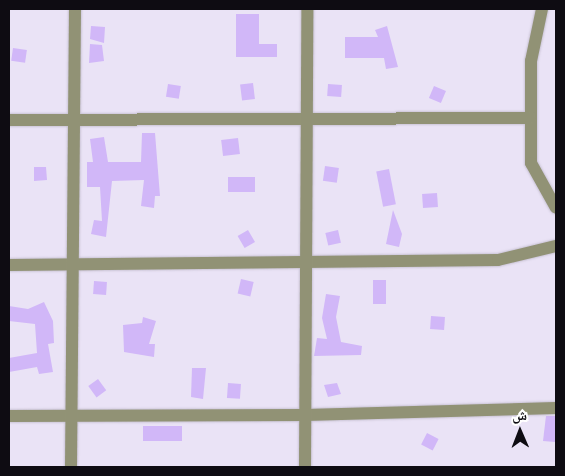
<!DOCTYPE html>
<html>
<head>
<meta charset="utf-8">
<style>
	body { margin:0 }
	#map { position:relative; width:565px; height:476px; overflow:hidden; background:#eae3f6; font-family:"Sofia Sans Condensed","Noto Naskh Arabic",sans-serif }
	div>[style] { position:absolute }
	.building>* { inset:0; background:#d1b7f8; transform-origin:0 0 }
	.roads { filter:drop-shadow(0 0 1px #c7c1d2) drop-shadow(0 0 1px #c7c1d2) }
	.minor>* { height:12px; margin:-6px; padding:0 6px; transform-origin:6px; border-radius:6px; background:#919275 }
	span { translate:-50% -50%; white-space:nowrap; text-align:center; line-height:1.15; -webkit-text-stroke:4px #fff; paint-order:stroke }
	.frame { position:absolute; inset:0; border:10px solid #0e0c12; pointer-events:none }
	.north { position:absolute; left:495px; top:406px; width:50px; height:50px; -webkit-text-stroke:4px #fff; paint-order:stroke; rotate:359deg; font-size:14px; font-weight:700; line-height:20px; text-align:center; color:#0e0c12 }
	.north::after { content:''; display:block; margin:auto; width:18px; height:22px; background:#0e0c12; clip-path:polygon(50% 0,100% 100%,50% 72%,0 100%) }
</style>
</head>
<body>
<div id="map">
	<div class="building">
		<div style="clip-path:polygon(236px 14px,259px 14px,259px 44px,277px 44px,277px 57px,236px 57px)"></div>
		<div style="clip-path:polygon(91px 26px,105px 27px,104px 43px,90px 39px)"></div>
		<div style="clip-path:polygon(387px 26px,398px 67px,386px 69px,384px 58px,345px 58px,345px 37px,378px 37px,375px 30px)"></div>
		<div style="clip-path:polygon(90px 44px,102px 45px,104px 61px,89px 63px)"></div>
		<div style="left:13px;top:48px;width:14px;height:13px;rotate:8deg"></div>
		<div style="left:253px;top:83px;width:16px;height:13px;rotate:83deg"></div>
		<div style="left:168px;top:84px;width:13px;height:13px;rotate:9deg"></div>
		<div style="left:328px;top:84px;width:14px;height:12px;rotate:4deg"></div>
		<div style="left:434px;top:86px;width:13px;height:13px;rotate:23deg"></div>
		<div style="clip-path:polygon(142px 133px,155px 133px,160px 196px,155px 196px,154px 208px,141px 206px,144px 180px,112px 181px,106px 237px,91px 234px,94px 220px,102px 221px,100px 187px,87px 187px,87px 162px,93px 162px,90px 139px,104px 137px,108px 162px,141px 162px)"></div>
		<div style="left:238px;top:138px;width:16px;height:17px;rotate:83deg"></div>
		<div style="left:325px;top:166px;width:14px;height:15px;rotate:8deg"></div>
		<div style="clip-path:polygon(34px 167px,46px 167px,47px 180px,34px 181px)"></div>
		<div style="left:389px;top:169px;width:36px;height:13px;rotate:79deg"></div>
		<div style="left:228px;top:177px;width:27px;height:15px"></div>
		<div style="left:437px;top:193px;width:14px;height:15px;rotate:86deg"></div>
		<div style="clip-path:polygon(393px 210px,402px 234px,399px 247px,386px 244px)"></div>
		<div style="left:248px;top:230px;width:14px;height:12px;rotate:60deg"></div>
		<div style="left:338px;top:230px;width:13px;height:13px;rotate:77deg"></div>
		<div style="left:241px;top:279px;width:13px;height:15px;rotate:13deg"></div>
		<div style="left:373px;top:280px;width:13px;height:24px"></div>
		<div style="left:94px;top:281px;width:13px;height:13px;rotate:4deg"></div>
		<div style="clip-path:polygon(326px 294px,340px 296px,336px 317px,341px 342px,362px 346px,361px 355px,314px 356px,317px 338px,327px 339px,322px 318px)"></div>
		<div style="clip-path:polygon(44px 302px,53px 321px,54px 343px,48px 344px,53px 372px,39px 374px,37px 367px,9px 372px,9px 358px,37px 353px,35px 324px,9px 321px,9px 306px,28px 309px)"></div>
		<div style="left:431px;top:316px;width:14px;height:13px;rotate:4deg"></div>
		<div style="clip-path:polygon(143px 317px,156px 321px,149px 344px,155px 344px,154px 357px,124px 352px,123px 325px,142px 323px)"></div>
		<div style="clip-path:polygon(192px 368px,206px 368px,203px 399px,191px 397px)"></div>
		<div style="left:98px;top:379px;width:14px;height:12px;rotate:54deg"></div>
		<div style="left:228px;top:383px;width:13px;height:15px;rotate:4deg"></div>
		<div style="clip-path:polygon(337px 383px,341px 394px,328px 397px,324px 385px)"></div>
		<div style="clip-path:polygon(546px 416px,556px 416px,555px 442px,543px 441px)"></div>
		<div style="left:143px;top:426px;width:39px;height:15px"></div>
		<div style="left:427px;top:433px;width:13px;height:13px;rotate:27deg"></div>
	</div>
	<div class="roads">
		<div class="minor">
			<div style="left:542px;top:9px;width:53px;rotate:101.9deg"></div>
			<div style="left:531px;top:61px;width:102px;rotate:90deg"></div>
			<div style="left:531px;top:163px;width:51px;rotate:60.9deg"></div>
			<div style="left:9px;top:120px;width:521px;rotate:-0.22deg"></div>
			<div style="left:9px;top:265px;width:489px;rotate:-0.6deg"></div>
			<div style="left:498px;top:260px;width:60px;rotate:-13.6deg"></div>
			<div style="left:9px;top:416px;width:296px;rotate:-0.2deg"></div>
			<div style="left:305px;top:415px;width:251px;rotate:-1.6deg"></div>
			<div style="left:71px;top:467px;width:458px;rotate:-89.5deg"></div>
			<div style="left:305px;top:467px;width:458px;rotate:-89.7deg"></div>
		</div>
	</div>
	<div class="frame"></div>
	<div class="north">ش</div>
</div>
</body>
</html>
